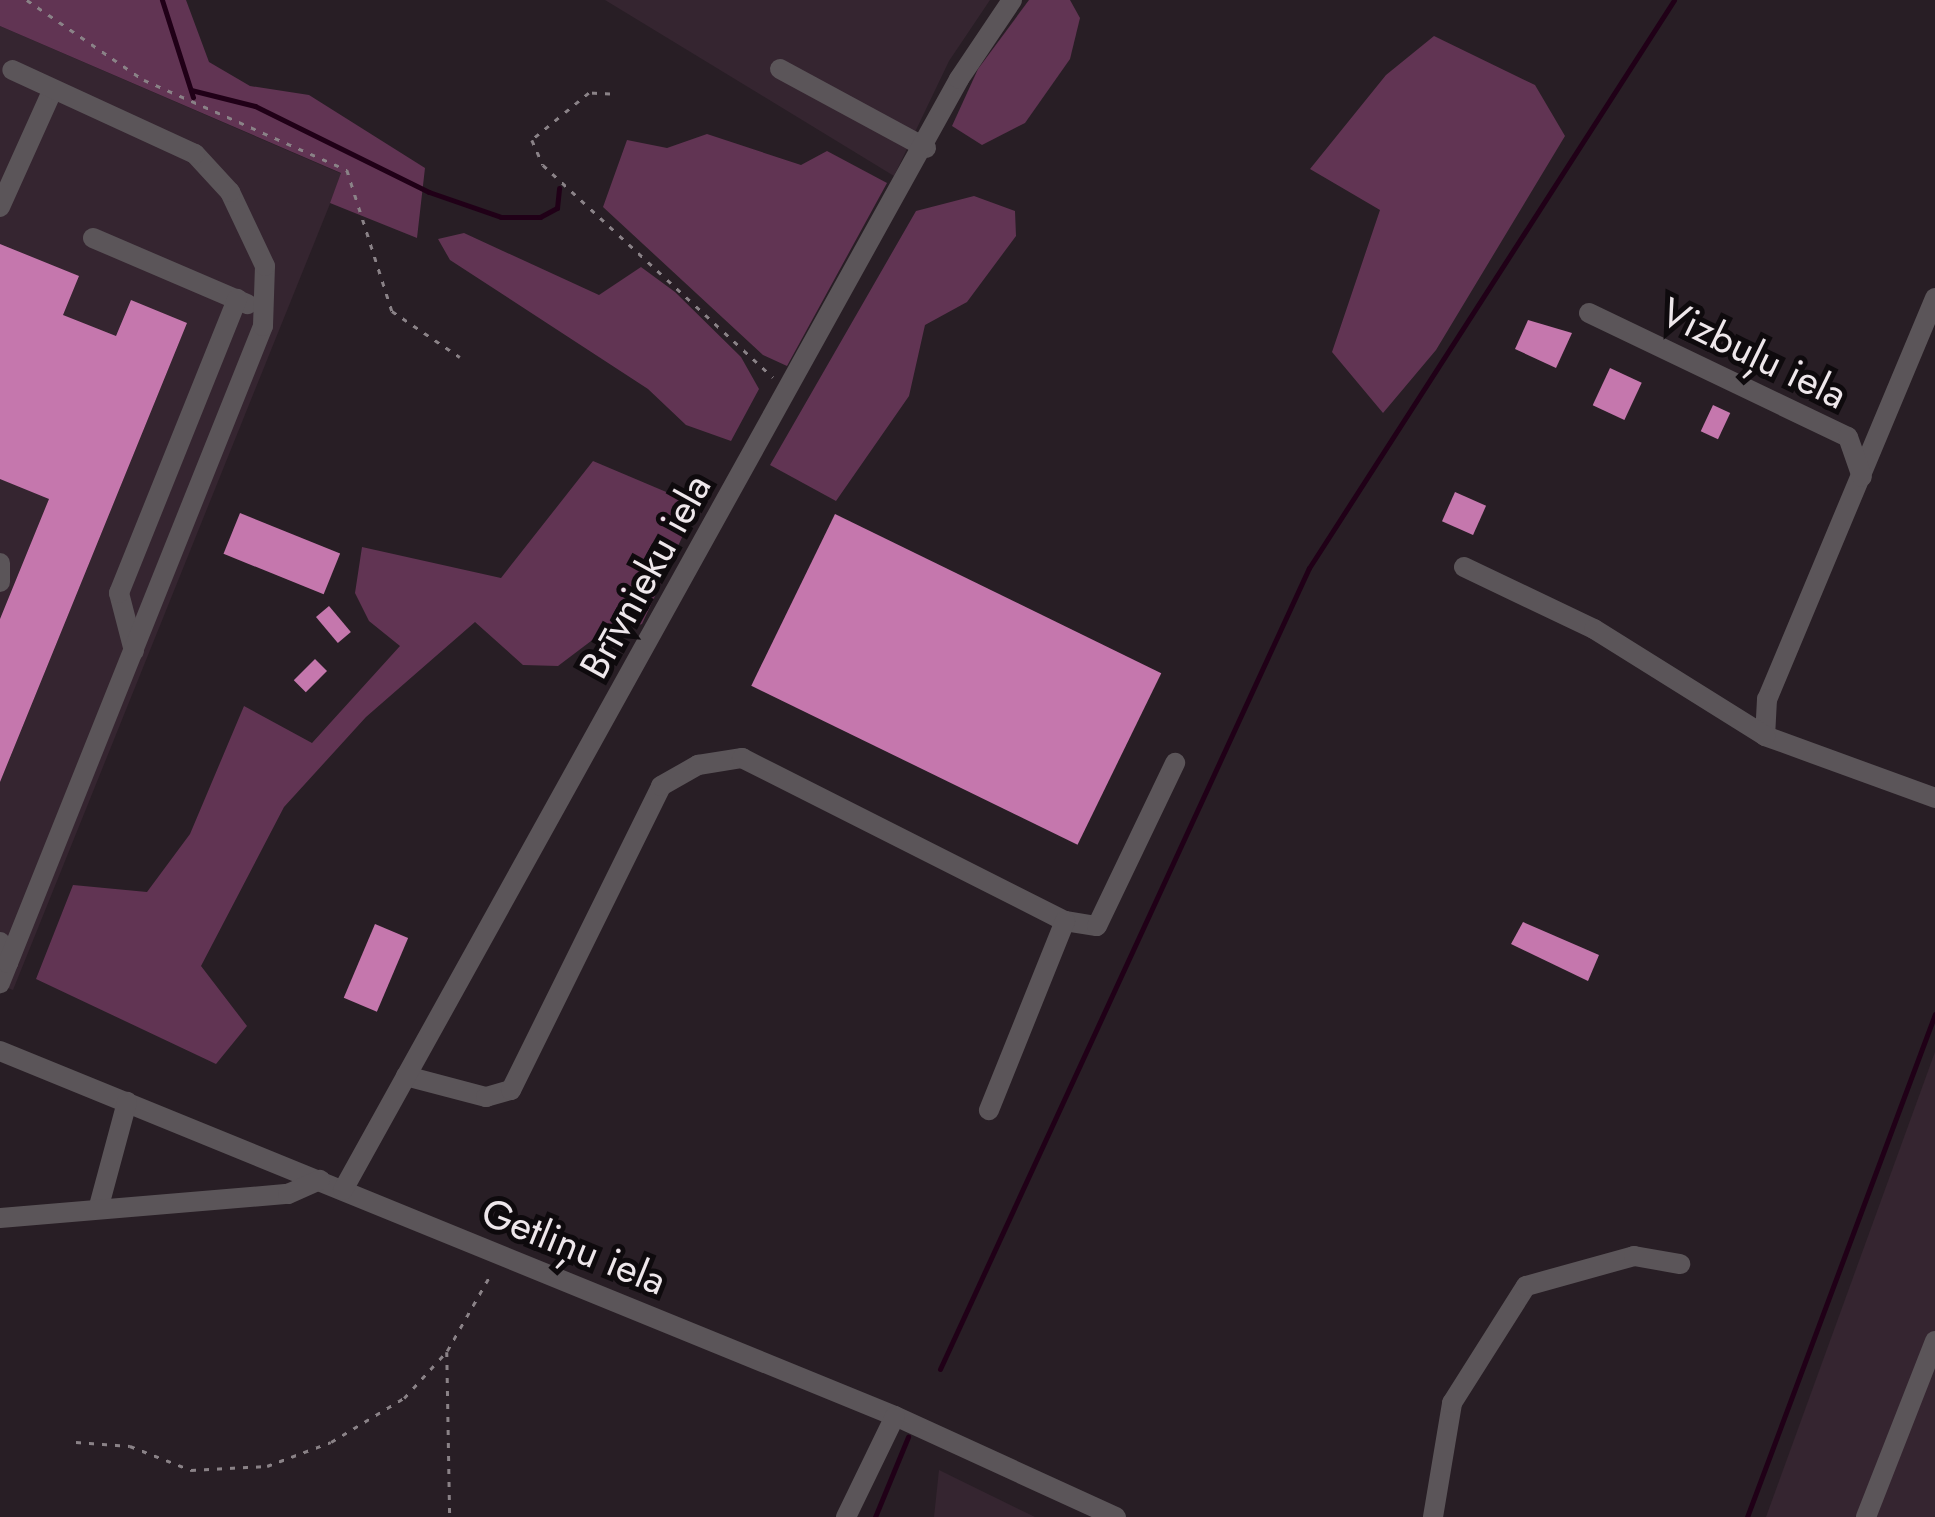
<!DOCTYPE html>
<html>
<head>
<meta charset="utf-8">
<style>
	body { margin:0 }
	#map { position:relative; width:1935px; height:1517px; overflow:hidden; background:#281e25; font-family:Jost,sans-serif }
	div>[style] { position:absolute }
	.built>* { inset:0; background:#352530 }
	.green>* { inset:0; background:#613453 }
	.stream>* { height:5px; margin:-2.5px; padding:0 2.5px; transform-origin:2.5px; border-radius:2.5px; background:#200017 }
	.building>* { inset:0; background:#c577ad; transform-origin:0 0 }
	.path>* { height:2.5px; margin-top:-1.25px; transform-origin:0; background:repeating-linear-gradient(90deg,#8a8287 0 5px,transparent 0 13px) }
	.minor>* { height:20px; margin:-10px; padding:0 10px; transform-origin:10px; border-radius:10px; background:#5b5559 }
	span { translate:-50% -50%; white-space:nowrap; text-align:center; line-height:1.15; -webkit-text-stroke:10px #0e0a0d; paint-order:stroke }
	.street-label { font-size:40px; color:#eee7eb }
</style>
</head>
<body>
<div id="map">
	<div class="built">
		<div style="clip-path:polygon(605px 0,990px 0,949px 61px,894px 176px)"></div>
		<div style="clip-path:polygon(0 26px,342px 174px,13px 990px,0 985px)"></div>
		<div style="clip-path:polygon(1935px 1052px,1935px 1517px,1766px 1517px)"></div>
		<div style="clip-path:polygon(939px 1470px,1035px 1517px,934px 1517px)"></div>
	</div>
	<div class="green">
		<div style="clip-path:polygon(0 0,186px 0,209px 62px,250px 86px,309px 95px,425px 168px,417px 238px,330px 203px,341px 173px,0 26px)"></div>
		<div style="clip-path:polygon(1029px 0,1070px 0,1080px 18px,1070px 59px,1025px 123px,982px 145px,952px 126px,978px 69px)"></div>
		<div style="clip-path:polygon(1434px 36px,1535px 85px,1565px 136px,1436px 350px,1383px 413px,1332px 352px,1380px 210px,1310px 169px,1386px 75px)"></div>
		<div style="clip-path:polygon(707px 134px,801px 165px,827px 151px,887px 183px,787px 366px,763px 355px,603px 207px,627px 140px,667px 148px)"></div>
		<div style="clip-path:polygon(974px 196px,1015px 211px,1016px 236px,967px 302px,925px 325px,909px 396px,836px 501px,770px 465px,916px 211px)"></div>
		<div style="clip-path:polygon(464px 233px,599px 295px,641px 267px,675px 292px,741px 357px,759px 389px,731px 441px,686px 425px,648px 389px,450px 260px,438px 239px)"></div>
		<div style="clip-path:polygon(593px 461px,697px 505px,642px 624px,595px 638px,558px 666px,523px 665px,475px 622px,366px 717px,284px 807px,201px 966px,247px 1026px,216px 1064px,36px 979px,73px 885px,147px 892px,190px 834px,244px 706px,312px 743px,400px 646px,369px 621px,355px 593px,362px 547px,501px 578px)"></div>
	</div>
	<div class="stream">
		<div style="left:162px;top:0;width:102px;rotate:72.3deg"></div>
		<div style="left:191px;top:90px;width:66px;rotate:14deg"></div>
		<div style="left:255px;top:106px;width:194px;rotate:26.3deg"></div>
		<div style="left:429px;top:192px;width:76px;rotate:19.1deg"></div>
		<div style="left:501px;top:217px;width:39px"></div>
		<div style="left:540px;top:217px;width:19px;rotate:-28deg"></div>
		<div style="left:557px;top:208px;width:20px;rotate:-84deg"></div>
		<div style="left:940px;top:1369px;width:882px;rotate:-65.27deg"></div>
		<div style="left:1309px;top:568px;width:675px;rotate:-57.27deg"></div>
		<div style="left:875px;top:1517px;width:87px;rotate:-67.6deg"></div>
		<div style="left:1747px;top:1517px;width:537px;rotate:-69.51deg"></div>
	</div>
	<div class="building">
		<div style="clip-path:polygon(0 244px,79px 276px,63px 315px,116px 336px,131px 300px,187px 323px,0 782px,0 619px,49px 499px,0 479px)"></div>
		<div style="clip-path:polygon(1528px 320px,1572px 333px,1556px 368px,1515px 349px)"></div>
		<div style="left:1610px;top:368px;width:35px;height:41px;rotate:25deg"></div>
		<div style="left:1713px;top:405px;width:19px;height:29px;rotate:25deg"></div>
		<div style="left:1455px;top:492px;width:34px;height:32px;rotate:24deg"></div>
		<div style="left:240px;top:513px;width:108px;height:44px;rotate:22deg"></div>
		<div style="left:835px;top:514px;width:363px;height:191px;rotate:26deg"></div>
		<div style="left:329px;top:606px;width:34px;height:17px;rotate:50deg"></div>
		<div style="left:315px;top:659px;width:17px;height:30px;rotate:45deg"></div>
		<div style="clip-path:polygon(1523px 922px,1599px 955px,1588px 981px,1511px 944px)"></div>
		<div style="left:375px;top:924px;width:36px;height:80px;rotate:23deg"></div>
	</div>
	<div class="path">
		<div style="left:27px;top:0;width:142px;rotate:34.4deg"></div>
		<div style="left:144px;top:80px;width:222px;rotate:23.9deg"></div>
		<div style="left:347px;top:170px;width:148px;rotate:72.3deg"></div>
		<div style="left:392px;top:311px;width:82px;rotate:34.1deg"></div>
		<div style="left:610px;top:94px;width:21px;rotate:-177deg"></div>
		<div style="left:589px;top:93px;width:74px;rotate:140.5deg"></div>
		<div style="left:532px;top:140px;width:27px;rotate:66deg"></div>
		<div style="left:543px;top:165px;width:313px;rotate:42.7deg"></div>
		<div style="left:447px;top:1352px;width:165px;rotate:89deg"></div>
		<div style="left:76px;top:1442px;width:54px;rotate:4.2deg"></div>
		<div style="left:130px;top:1446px;width:66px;rotate:21.5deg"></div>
		<div style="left:191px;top:1470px;width:76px;rotate:-3deg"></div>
		<div style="left:267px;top:1466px;width:68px;rotate:-20.6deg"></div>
		<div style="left:331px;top:1442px;width:85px;rotate:-31.1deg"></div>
		<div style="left:404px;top:1398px;width:64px;rotate:-47.5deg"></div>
		<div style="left:447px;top:1351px;width:89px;rotate:-60.3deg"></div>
	</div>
	<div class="minor">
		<div style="left:780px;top:69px;width:166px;rotate:28.4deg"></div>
		<div style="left:0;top:207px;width:129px;rotate:-65.8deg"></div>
		<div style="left:93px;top:238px;width:168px;rotate:23.2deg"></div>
		<div style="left:1935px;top:298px;width:435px;rotate:112.7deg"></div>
		<div style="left:1767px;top:699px;width:37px;rotate:93deg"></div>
		<div style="left:1765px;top:736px;width:181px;rotate:20deg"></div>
		<div style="left:1589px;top:313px;width:287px;rotate:25.6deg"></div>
		<div style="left:1848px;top:437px;width:42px;rotate:70.7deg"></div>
		<div style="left:0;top:563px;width:19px;rotate:90deg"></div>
		<div style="left:1464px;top:567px;width:144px;rotate:25.5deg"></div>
		<div style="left:1594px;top:629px;width:202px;rotate:32deg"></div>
		<div style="left:134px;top:651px;width:60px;rotate:-104.5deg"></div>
		<div style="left:119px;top:593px;width:317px;rotate:-68.1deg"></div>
		<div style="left:1065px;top:921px;width:32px;rotate:9deg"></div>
		<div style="left:1097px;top:926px;width:181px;rotate:-64.4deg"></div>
		<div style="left:0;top:942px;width:22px;rotate:69deg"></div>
		<div style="left:8px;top:963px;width:22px;rotate:112deg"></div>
		<div style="left:8px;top:963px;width:686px;rotate:-68.18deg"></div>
		<div style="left:263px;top:326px;width:60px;rotate:-88.1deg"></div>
		<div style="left:265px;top:266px;width:82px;rotate:-115.3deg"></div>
		<div style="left:230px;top:192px;width:52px;rotate:-132.6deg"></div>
		<div style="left:195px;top:154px;width:201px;rotate:-155.3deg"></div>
		<div style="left:0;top:1051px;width:967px;rotate:22.19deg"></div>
		<div style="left:895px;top:1416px;width:243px;rotate:24.6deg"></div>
		<div style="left:406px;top:1076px;width:83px;rotate:14.7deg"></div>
		<div style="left:486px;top:1097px;width:26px;rotate:-16deg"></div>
		<div style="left:511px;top:1090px;width:339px;rotate:-63.7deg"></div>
		<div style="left:661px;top:786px;width:43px;rotate:-29.6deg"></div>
		<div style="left:698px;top:765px;width:45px;rotate:-9deg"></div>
		<div style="left:742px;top:758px;width:362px;rotate:26.8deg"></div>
		<div style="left:1065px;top:921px;width:204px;rotate:111.9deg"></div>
		<div style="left:343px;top:1190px;width:1270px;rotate:-60.99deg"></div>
		<div style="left:959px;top:79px;width:95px;rotate:-56.1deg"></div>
		<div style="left:99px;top:1206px;width:108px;rotate:-74.9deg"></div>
		<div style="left:0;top:1218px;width:289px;rotate:-4.8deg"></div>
		<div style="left:288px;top:1194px;width:35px;rotate:-24deg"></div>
		<div style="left:846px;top:1517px;width:112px;rotate:-64.1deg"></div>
		<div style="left:1433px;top:1517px;width:116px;rotate:-80.5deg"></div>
		<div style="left:1452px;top:1403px;width:138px;rotate:-57.7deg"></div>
		<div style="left:1526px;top:1286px;width:112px;rotate:-15.5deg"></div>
		<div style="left:1634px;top:1256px;width:47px;rotate:9.9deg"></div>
		<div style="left:1866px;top:1517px;width:189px;rotate:-68.6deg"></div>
	</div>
	<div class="street-label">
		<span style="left:1754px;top:353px;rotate:26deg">Vizbuļu iela</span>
		<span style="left:645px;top:576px;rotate:-61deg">Brīvnieku iela</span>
		<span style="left:574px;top:1246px;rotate:22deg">Getliņu iela</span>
	</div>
</div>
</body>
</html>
